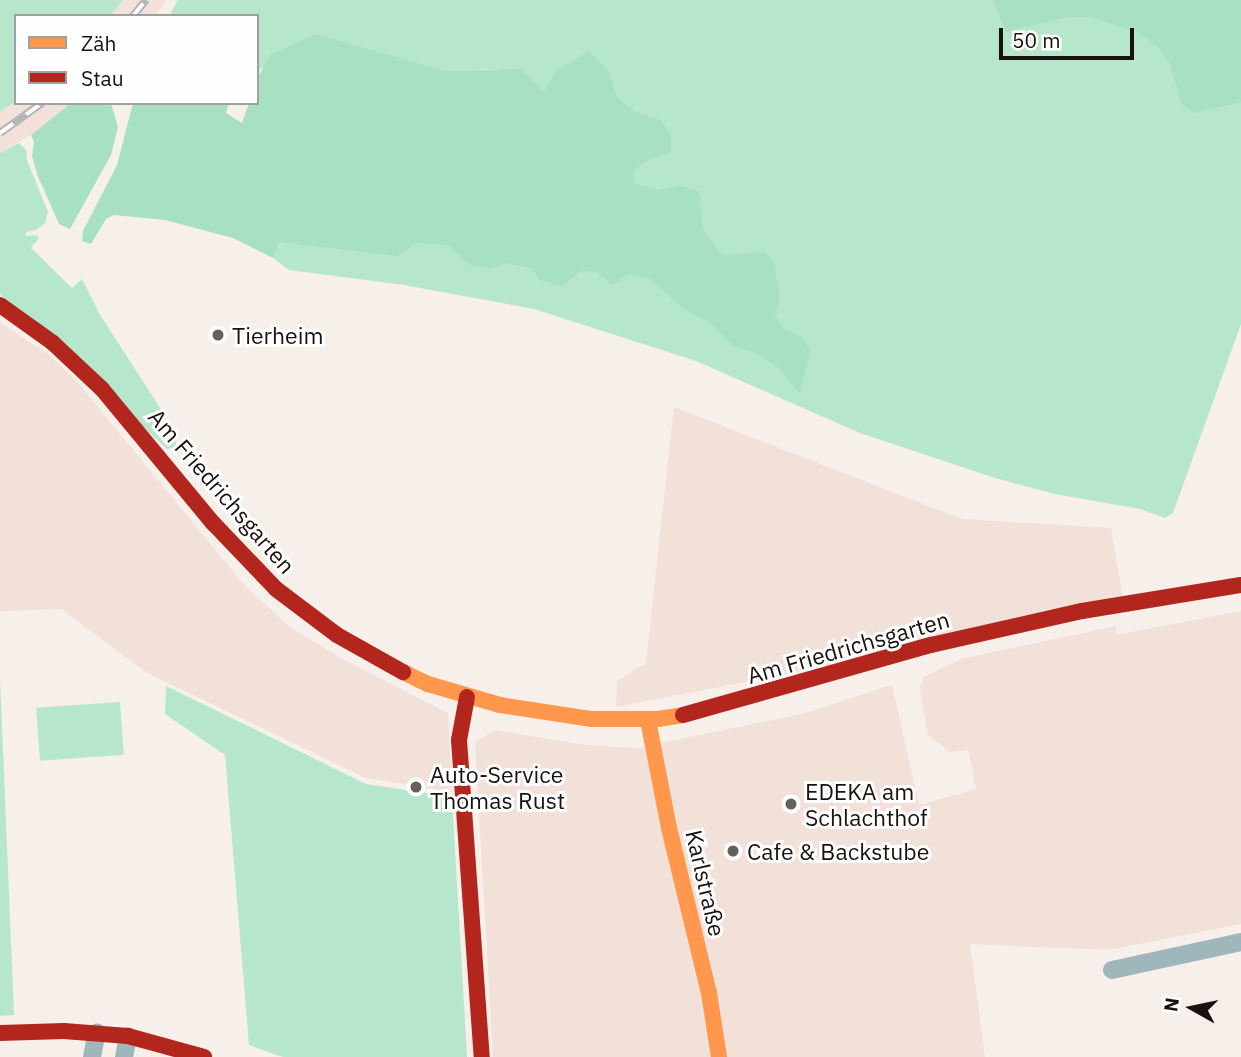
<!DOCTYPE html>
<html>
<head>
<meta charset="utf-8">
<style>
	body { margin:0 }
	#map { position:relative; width:1241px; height:1057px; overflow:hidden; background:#f7efea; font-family:"IBM Plex Sans",sans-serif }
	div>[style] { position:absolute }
	.built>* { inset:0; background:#f1e1d8 }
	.green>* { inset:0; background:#b6e7cc; transform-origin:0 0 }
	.forest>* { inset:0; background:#a8e0c4 }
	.street>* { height:18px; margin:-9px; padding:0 9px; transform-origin:9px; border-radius:9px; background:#9fb7ba }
	.slow>* { height:16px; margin:-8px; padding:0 8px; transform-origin:8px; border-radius:8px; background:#ff974d }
	.jam>* { height:16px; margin:-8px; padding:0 8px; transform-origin:8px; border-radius:8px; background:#b3261e }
	.rail>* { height:8px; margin-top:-4px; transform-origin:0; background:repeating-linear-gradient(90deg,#fefefe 0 16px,#b0b7b6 0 32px); box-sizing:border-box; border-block:2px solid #b0b7b6 }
	.dots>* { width:19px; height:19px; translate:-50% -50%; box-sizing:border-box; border:4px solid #fefefe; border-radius:50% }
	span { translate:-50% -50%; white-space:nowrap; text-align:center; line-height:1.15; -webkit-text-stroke:6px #fefefe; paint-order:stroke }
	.poi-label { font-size:23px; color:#181310 }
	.left { translate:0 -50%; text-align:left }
	.street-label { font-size:23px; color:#181310 }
	.legend { position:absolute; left:14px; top:14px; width:245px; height:91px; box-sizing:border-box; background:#fefefe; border:2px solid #a2a09f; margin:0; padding:9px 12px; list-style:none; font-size:21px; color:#181310 }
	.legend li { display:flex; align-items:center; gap:14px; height:35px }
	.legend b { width:35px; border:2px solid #a2a09f }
	.north { position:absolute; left:1157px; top:973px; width:70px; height:70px; -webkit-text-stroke:5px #fefefe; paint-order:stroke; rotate:279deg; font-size:19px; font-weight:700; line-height:28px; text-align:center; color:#181310 }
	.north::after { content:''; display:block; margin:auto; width:24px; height:32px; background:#181310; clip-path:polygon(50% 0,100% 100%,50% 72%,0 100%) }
	.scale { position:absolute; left:999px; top:28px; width:135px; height:32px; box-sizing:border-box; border:4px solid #181310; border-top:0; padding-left:9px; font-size:21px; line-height:24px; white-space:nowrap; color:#181310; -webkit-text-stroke:5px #fefefe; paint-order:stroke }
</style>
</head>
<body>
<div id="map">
	<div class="built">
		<div style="clip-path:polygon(123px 0,166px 0,155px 16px,109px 16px)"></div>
		<div style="clip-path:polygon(16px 101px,16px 103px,71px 103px,31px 135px,0 153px,0 112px)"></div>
		<div style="clip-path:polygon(0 323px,47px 353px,79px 384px,245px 586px,290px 627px,342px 659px,448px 713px,452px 792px,366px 778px,149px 674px,61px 609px,0 611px)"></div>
		<div style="clip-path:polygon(674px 407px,962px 519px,1111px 528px,1123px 598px,817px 668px,616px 707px,617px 681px,646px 663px)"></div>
		<div style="clip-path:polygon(1241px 611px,1241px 924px,1108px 950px,970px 944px,985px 1057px,493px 1057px,475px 742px,495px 730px,586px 745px,637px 748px,802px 714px,892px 685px,919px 805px,976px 789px,968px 750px,950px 752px,928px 735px,920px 688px,924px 677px,961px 659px,1116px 626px,1116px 635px)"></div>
	</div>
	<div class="green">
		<div style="clip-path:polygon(0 0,123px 0,109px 16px,16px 16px,16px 101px,0 112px)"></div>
		<div style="clip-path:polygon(178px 0,1241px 0,1241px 324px,1173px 513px,1165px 518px,1140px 509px,1055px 494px,995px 478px,860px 433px,696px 361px,534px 309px,404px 285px,289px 270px,273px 258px,278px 242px,499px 69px,446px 71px,393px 57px,261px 68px,257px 79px,257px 16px,169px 16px)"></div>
		<div style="clip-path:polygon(19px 143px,26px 150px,27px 160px,48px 212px,45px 223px,36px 230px,26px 232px,26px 236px,37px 235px,39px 238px,31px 248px,72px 288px,82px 279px,99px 313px,169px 422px,175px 433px,176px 445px,173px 448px,167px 449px,0 294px,0 153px)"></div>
		<div style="clip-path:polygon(0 678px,14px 1015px,0 1016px)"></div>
		<div style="clip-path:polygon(166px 686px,366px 784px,452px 797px,467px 1057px,283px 1057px,249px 1045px,225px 755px,165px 714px)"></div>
		<div style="left:120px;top:702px;width:53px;height:84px;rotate:86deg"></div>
	</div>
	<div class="forest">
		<div style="clip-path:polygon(993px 0,1241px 0,1241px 102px,1194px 113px,1182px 105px,1170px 64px,1157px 46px,1137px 32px,1090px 17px,1068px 17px,1006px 32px)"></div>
		<div style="clip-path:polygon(315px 34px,446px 71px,521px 69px,544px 92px,556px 71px,589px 51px,608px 70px,617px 97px,635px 112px,660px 120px,671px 134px,671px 152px,648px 160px,633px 171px,634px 183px,656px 190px,682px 186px,699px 191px,703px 229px,722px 255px,765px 252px,774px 262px,780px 299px,775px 315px,784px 329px,802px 337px,810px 350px,800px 394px,778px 367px,756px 353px,732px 345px,710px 323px,681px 307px,651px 279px,628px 274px,613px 285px,597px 272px,580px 271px,563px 286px,539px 280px,532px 268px,506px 263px,491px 269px,469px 265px,448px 245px,416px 243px,398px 256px,279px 242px,273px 258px,233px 238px,165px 220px,114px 215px,106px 219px,91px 244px,82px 241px,83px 231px,117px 165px,133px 103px,229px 103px,226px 113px,242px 123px,249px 103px,257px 103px,257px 79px,270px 55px)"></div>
		<div style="clip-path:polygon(71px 103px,111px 103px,118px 127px,111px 155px,70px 229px,59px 224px,37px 174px,32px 156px,34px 142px,31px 135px)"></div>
	</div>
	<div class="street">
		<div style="left:1112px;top:970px;width:132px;rotate:-12.2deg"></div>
		<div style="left:92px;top:1057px;width:25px;rotate:-79deg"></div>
		<div style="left:124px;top:1057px;width:21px;rotate:-79deg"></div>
	</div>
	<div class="slow">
		<div style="left:403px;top:672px;width:28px;rotate:26deg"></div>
		<div style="left:428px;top:684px;width:75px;rotate:16.3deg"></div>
		<div style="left:500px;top:705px;width:93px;rotate:8.7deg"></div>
		<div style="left:592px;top:719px;width:66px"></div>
		<div style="left:658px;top:719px;width:25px;rotate:-9deg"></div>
		<div style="left:648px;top:720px;width:110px;rotate:79deg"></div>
		<div style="left:669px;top:828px;width:170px;rotate:76.4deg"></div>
		<div style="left:709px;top:993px;width:65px;rotate:81.1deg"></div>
	</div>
	<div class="jam">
		<div style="left:0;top:305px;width:65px;rotate:35.6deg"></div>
		<div style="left:53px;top:343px;width:67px;rotate:43.2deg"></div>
		<div style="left:102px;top:389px;width:174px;rotate:50.4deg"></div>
		<div style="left:213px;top:523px;width:91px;rotate:46.3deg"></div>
		<div style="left:276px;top:589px;width:76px;rotate:37deg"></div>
		<div style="left:337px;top:635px;width:76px;rotate:29.3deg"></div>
		<div style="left:467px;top:697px;width:44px;rotate:100.5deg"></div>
		<div style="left:459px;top:740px;width:318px;rotate:85.9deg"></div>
		<div style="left:683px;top:715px;width:258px;rotate:-15.8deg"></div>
		<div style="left:931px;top:645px;width:155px;rotate:-12.7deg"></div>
		<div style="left:1082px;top:611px;width:161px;rotate:-9.3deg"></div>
		<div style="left:0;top:1033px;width:64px;rotate:-1.8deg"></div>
		<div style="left:64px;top:1031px;width:64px;rotate:4.5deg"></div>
		<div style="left:128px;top:1036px;width:79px;rotate:15.4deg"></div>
	</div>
	<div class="rail">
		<div style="left:133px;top:16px;width:21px;rotate:-51deg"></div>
		<div style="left:0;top:133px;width:52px;rotate:-35.5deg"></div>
	</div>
	<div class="dots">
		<div style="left:218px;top:335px;background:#66605c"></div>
		<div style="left:416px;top:787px;background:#66605c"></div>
		<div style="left:791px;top:804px;background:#66605c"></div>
		<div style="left:733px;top:851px;background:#66605c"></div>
	</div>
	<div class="poi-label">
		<span class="left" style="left:232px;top:335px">Tierheim</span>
		<span class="left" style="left:430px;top:787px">Auto-Service<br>Thomas Rust</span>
		<span class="left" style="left:805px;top:804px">EDEKA am<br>Schlachthof</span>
		<span class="left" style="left:747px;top:851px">Cafe &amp; Backstube</span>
	</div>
	<div class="street-label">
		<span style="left:222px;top:491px;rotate:49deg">Am Friedrichsgarten</span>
		<span style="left:848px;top:647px;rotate:-16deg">Am Friedrichsgarten</span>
		<span style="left:706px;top:883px;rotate:77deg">Karlstraße</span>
	</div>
	<ul class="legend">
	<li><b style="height:9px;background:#ff974d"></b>Zäh</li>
	<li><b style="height:9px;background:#b3261e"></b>Stau</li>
	</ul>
	<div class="north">N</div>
	<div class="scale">50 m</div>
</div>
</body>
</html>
